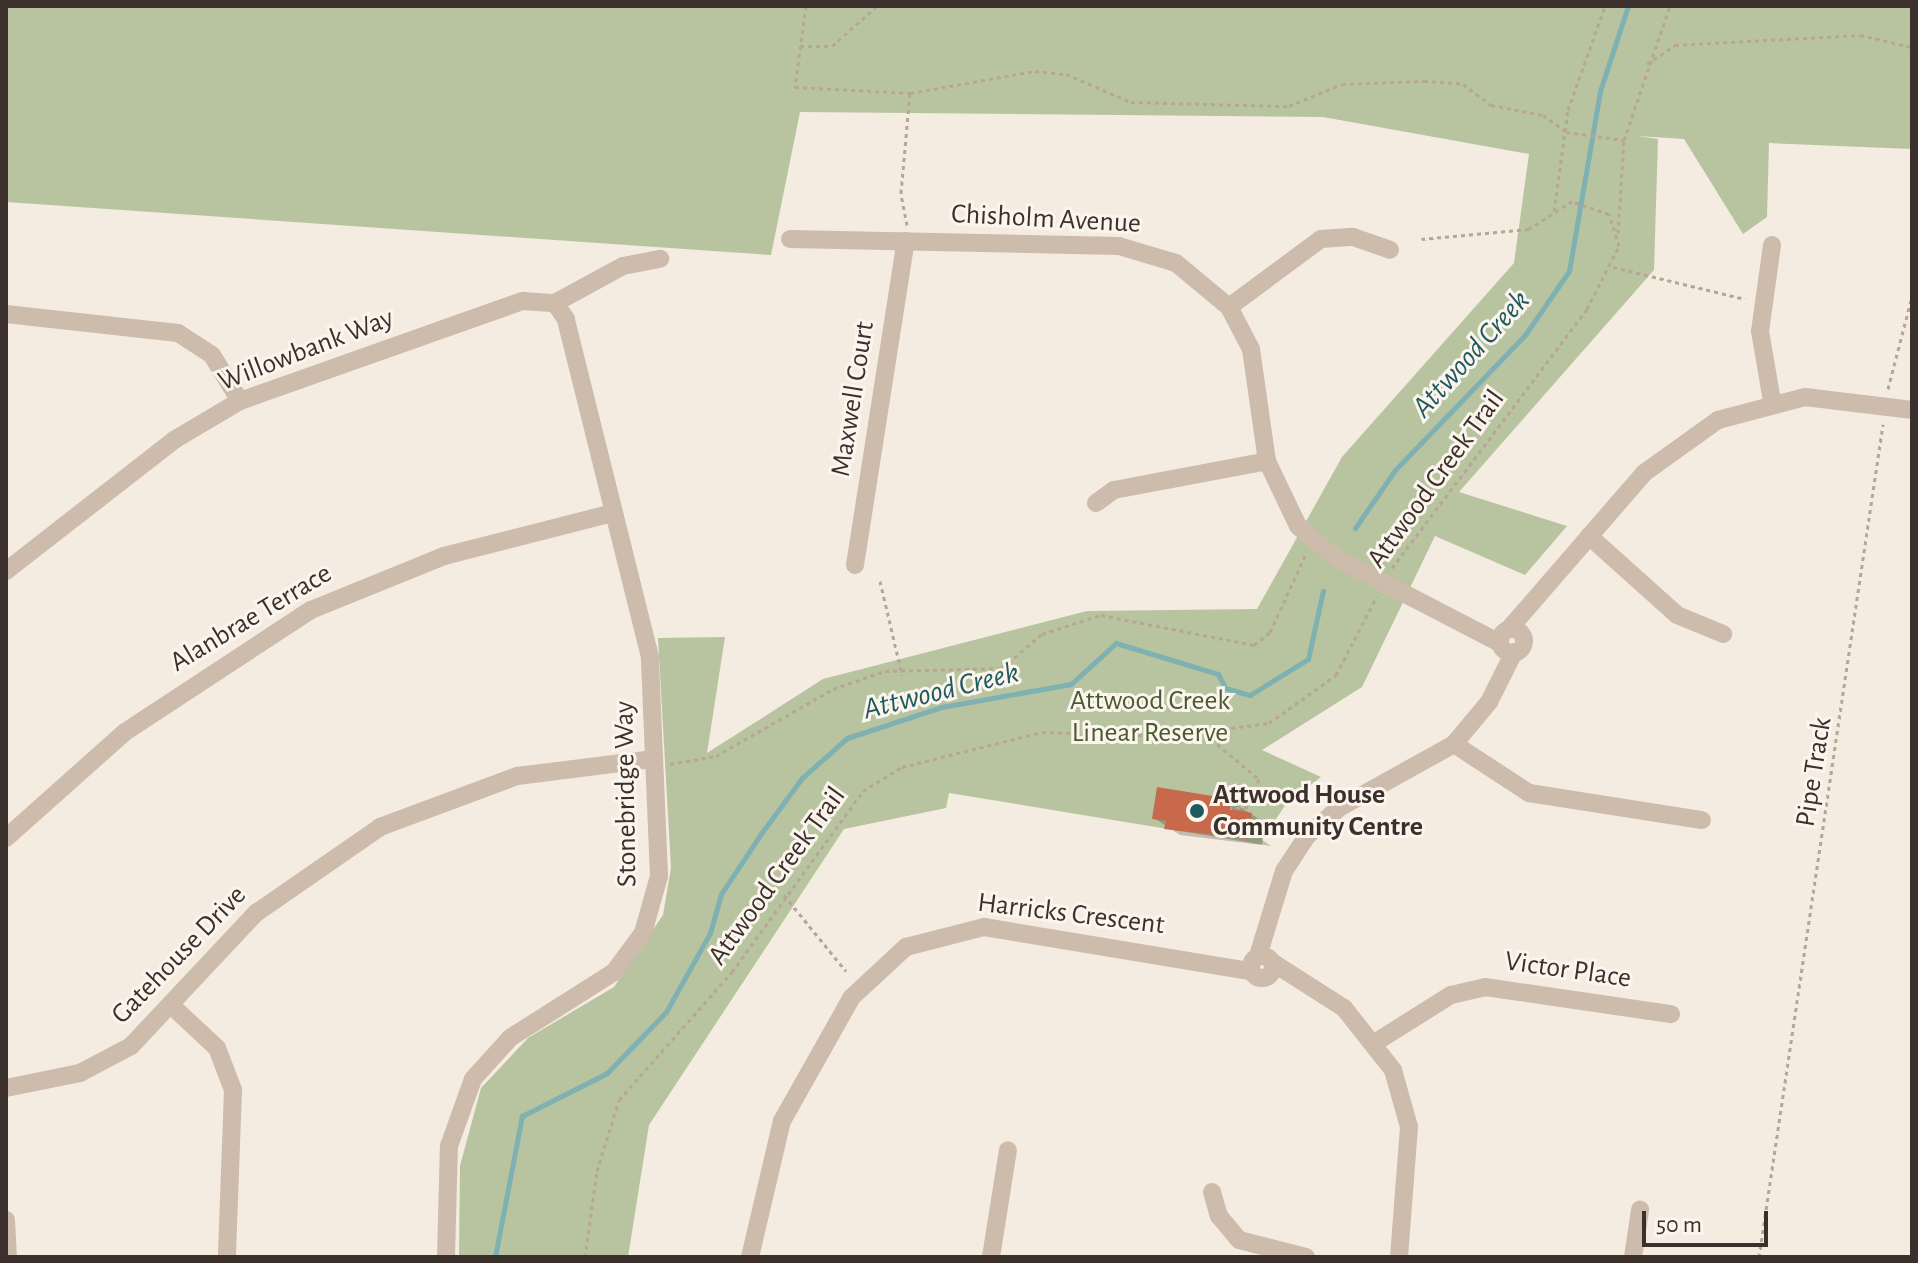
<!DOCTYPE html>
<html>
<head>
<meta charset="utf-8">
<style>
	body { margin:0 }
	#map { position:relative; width:1918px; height:1263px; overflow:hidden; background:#f4ebe1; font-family:"Alegreya Sans",sans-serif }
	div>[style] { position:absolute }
	.green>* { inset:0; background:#b8c4a0 }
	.shadow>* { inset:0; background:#0003 }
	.stream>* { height:5px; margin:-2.5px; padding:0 2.5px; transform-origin:2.5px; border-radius:2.5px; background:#7fb0b2 }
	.building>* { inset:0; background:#c8694b }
	.path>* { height:3px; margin-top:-1.5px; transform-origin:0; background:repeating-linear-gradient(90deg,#b9a596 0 4px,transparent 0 8px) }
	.minor>* { height:18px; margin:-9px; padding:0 9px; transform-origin:9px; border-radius:9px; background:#cdbbac }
	.minor>.ring { margin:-9px; padding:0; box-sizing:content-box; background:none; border:18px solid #cdbbac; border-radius:50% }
	.dots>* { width:22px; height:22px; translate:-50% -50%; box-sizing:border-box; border:4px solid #fbf5ee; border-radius:50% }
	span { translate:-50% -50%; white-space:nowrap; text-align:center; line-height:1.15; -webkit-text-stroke:6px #fbf5ee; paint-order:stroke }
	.street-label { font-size:28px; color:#3b302b }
	.park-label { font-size:28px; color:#4a5a2e }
	.poi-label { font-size:28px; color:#3b302b; font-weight:700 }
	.left { translate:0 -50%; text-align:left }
	.water-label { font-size:30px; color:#1f5a5e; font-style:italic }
	.frame { position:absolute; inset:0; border:8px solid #3b302b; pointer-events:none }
	.scale { position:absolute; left:1642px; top:1211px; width:126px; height:36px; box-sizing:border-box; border:4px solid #3b302b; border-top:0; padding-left:10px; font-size:24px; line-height:28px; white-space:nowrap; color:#3b302b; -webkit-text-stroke:6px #fbf5ee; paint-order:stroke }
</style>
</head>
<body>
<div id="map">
	<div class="green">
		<div style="clip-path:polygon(6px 6px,1912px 6px,1912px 149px,1769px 143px,1767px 217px,1743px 234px,1684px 139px,1637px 136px,1658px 139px,1654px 270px,1459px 492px,1567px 526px,1525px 575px,1435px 536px,1362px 687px,1262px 750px,1321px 777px,1286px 804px,1262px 840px,1271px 846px,949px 793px,946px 808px,844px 829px,649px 1125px,628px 1257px,459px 1257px,460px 1166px,481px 1088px,528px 1038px,614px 987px,663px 915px,671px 868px,658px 638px,725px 637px,707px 753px,823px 679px,1087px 611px,1257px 609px,1342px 457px,1514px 263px,1529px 154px,1323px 117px,800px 112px,771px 255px,6px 202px)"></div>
	</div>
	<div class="shadow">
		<div style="clip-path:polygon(1231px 801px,1265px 823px,1262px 845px,1180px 835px,1154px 818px)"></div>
	</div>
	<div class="stream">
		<div style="left:1355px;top:528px;width:70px;rotate:-55.4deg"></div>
		<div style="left:1395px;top:470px;width:187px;rotate:-46.1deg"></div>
		<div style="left:1525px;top:335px;width:78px;rotate:-55.5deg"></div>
		<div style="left:1569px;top:271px;width:183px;rotate:-80.2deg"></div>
		<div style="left:1600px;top:91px;width:89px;rotate:-71.8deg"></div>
		<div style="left:495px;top:1257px;width:144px;rotate:-79.2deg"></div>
		<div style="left:522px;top:1116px;width:95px;rotate:-26.8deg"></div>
		<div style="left:607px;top:1073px;width:85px;rotate:-46deg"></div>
		<div style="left:666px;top:1012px;width:90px;rotate:-60.9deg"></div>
		<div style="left:710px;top:933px;width:41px;rotate:-74.2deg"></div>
		<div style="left:721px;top:894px;width:71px;rotate:-56.5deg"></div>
		<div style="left:760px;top:835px;width:71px;rotate:-53.6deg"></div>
		<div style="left:802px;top:778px;width:60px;rotate:-41.6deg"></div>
		<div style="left:847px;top:738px;width:100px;rotate:-18.1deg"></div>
		<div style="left:942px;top:707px;width:131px;rotate:-10.1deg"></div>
		<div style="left:1071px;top:684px;width:61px;rotate:-42.3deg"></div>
		<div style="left:1116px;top:643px;width:107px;rotate:16.9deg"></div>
		<div style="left:1218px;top:674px;width:16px;rotate:63deg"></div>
		<div style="left:1225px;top:688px;width:26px;rotate:16deg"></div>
		<div style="left:1250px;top:695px;width:68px;rotate:-31.8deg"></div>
		<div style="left:1308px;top:659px;width:70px;rotate:-77.6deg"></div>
	</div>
	<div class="building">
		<div style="clip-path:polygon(1157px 787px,1231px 799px,1230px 809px,1252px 813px,1248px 839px,1164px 829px,1166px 821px,1152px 819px)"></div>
	</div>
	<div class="path">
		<div style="left:806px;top:6px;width:82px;rotate:97.7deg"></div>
		<div style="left:795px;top:87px;width:115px;rotate:3deg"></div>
		<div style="left:910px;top:93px;width:127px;rotate:-10deg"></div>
		<div style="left:1035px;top:71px;width:31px;rotate:6deg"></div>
		<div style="left:1066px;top:74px;width:71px;rotate:23.3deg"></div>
		<div style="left:1131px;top:102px;width:158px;rotate:1.5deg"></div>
		<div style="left:1289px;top:106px;width:57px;rotate:-22.5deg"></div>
		<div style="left:1342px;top:84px;width:82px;rotate:-2.1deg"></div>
		<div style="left:1424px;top:81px;width:39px;rotate:4deg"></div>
		<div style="left:1463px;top:84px;width:35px;rotate:37deg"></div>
		<div style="left:1491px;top:105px;width:53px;rotate:10.9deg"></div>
		<div style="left:1543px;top:115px;width:29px;rotate:36deg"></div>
		<div style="left:1566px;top:132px;width:59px;rotate:7.9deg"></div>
		<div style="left:800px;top:46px;width:32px"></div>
		<div style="left:832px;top:46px;width:60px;rotate:-41.6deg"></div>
		<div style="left:1647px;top:64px;width:34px;rotate:-34deg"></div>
		<div style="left:1675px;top:45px;width:185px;rotate:-3.1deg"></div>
		<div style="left:1860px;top:35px;width:53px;rotate:13deg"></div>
		<div style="left:1554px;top:211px;width:102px;rotate:-82.1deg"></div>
		<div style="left:1568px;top:110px;width:110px;rotate:-70.4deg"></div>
		<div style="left:907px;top:225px;width:33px;rotate:-101deg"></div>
		<div style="left:901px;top:193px;width:100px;rotate:-84.9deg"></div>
		<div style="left:1618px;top:233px;width:93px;rotate:-86.3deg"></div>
		<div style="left:1624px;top:140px;width:142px;rotate:-71.1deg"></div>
		<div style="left:1613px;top:267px;width:136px;rotate:13.6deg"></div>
		<div style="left:1888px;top:389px;width:96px;rotate:-75.5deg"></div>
		<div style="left:1392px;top:568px;width:324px;rotate:-53deg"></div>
		<div style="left:1587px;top:309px;width:71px;rotate:-63.1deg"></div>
		<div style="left:1619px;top:246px;width:34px;rotate:-107deg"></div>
		<div style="left:1609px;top:214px;width:39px;rotate:-161deg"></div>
		<div style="left:1572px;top:201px;width:51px;rotate:146.9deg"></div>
		<div style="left:1529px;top:229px;width:108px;rotate:174.7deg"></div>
		<div style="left:880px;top:581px;width:97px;rotate:76.8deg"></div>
		<div style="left:1205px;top:734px;width:70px;rotate:39.8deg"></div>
		<div style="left:1259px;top:779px;width:30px;rotate:111deg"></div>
		<div style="left:1248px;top:807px;width:18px;rotate:177deg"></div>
		<div style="left:670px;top:764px;width:47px;rotate:-9.9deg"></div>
		<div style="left:716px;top:756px;width:135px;rotate:-29.8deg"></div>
		<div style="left:833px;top:689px;width:55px;rotate:-19.1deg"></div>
		<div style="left:885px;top:671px;width:117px;rotate:-1.5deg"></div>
		<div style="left:1002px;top:668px;width:52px;rotate:-40.4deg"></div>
		<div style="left:1042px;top:634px;width:62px;rotate:-17.9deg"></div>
		<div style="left:1101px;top:615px;width:156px;rotate:11.1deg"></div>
		<div style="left:1254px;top:645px;width:21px;rotate:-39deg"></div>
		<div style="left:1270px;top:632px;width:84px;rotate:-65.3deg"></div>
		<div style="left:1220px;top:796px;width:32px;rotate:14deg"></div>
		<div style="left:784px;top:895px;width:98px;rotate:50.8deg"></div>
		<div style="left:585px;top:1257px;width:87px;rotate:-82.1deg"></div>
		<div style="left:597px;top:1171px;width:74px;rotate:-72.8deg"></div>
		<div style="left:619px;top:1100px;width:171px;rotate:-48.6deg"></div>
		<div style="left:732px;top:972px;width:223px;rotate:-54.1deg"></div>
		<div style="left:863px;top:791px;width:46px;rotate:-31.6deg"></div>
		<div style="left:902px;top:767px;width:144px;rotate:-14deg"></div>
		<div style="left:1042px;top:732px;width:126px;rotate:1.8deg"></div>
		<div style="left:1168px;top:736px;width:102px;rotate:-7.3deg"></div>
		<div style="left:1269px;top:723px;width:82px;rotate:-35.6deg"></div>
		<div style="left:1336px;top:675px;width:89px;rotate:-62.6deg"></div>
		<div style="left:1759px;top:1257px;width:842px;rotate:-81.53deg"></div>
	</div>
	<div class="minor">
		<div style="left:790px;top:239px;width:329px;rotate:1.2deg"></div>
		<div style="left:1119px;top:246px;width:59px;rotate:16.6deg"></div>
		<div style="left:1176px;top:263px;width:69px;rotate:39.7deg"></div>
		<div style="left:1229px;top:307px;width:47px;rotate:62.4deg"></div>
		<div style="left:1251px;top:349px;width:113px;rotate:81.9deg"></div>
		<div style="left:1267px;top:461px;width:72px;rotate:64.5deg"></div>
		<div style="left:1298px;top:526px;width:50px;rotate:40.1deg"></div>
		<div style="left:1336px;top:558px;width:185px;rotate:27.4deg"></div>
		<div style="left:1772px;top:245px;width:87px;rotate:97.9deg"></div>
		<div style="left:1760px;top:331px;width:71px;rotate:80.3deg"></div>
		<div style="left:1229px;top:307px;width:114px;rotate:-36.5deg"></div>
		<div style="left:1321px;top:239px;width:32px;rotate:-4deg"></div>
		<div style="left:1353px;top:237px;width:39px;rotate:19deg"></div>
		<div style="left:6px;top:314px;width:173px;rotate:6.3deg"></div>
		<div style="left:178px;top:333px;width:40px;rotate:32.9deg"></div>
		<div style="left:212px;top:355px;width:54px;rotate:58.7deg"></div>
		<div style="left:1096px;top:503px;width:22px;rotate:-36deg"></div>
		<div style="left:1114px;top:490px;width:156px;rotate:-10.7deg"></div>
		<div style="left:1589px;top:536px;width:118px;rotate:41.9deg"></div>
		<div style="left:1677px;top:615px;width:50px;rotate:22.4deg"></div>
		<div style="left:855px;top:565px;width:328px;rotate:-81.1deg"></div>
		<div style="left:6px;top:571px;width:213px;rotate:-37.9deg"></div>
		<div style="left:174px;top:440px;width:77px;rotate:-30.6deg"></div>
		<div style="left:240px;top:401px;width:300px;rotate:-19.5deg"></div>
		<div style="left:523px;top:301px;width:32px;rotate:4deg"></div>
		<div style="left:555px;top:303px;width:77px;rotate:-28.6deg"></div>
		<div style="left:623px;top:266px;width:38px;rotate:-11deg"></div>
		<div style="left:1509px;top:629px;width:206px;rotate:-49.1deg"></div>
		<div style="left:1644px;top:473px;width:91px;rotate:-35.6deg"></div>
		<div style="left:1718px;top:420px;width:90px;rotate:-14.8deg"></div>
		<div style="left:1805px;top:397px;width:108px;rotate:6.9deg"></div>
		<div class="ring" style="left:1500px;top:629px;width:6px;height:6px"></div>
		<div style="left:1454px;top:744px;width:90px;rotate:33.2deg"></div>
		<div style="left:1529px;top:793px;width:175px;rotate:8.9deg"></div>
		<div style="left:6px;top:838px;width:159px;rotate:-41.7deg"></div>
		<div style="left:125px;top:732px;width:222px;rotate:-33.3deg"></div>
		<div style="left:311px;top:610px;width:144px;rotate:-22.1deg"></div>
		<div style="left:444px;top:556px;width:174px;rotate:-14.3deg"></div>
		<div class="ring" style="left:1251px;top:956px;width:4px;height:4px"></div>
		<div style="left:1258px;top:956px;width:89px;rotate:-73deg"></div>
		<div style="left:1284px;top:871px;width:42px;rotate:-56.7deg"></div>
		<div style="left:1307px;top:836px;width:43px;rotate:-41.2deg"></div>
		<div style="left:1339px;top:808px;width:132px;rotate:-29.1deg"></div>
		<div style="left:1454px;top:744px;width:55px;rotate:-50.2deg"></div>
		<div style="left:1489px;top:702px;width:56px;rotate:-63.4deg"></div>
		<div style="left:1272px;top:962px;width:85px;rotate:32.6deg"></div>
		<div style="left:1344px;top:1008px;width:79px;rotate:51.7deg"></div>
		<div style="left:1393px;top:1070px;width:59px;rotate:74.3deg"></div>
		<div style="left:1409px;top:1127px;width:130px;rotate:94.4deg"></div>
		<div style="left:173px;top:1007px;width:60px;rotate:43deg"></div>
		<div style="left:217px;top:1048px;width:45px;rotate:69.1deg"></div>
		<div style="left:233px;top:1090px;width:167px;rotate:92.1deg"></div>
		<div style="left:1376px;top:1042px;width:89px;rotate:-32.1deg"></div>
		<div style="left:1451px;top:995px;width:35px;rotate:-13deg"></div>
		<div style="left:1485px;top:987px;width:188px;rotate:8.3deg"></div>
		<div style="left:6px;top:1088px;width:76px;rotate:-11.5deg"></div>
		<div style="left:80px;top:1073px;width:58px;rotate:-27.9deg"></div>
		<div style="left:131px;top:1046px;width:183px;rotate:-46.8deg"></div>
		<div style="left:256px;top:913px;width:151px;rotate:-34.7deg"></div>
		<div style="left:380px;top:827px;width:146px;rotate:-20.4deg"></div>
		<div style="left:517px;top:776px;width:138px;rotate:-7.1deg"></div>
		<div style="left:1212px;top:1192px;width:25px;rotate:74deg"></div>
		<div style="left:1219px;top:1216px;width:31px;rotate:50deg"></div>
		<div style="left:1239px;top:1240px;width:69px;rotate:14.2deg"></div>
		<div style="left:6px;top:1220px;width:37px;rotate:87deg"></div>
		<div style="left:446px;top:1257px;width:111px;rotate:-88.5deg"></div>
		<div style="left:449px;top:1146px;width:71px;rotate:-70.3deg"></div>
		<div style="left:473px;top:1079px;width:55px;rotate:-47.9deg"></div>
		<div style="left:510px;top:1038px;width:123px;rotate:-32.4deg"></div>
		<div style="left:614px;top:972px;width:49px;rotate:-53.4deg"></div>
		<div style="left:643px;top:933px;width:59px;rotate:-74.3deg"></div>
		<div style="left:659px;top:876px;width:219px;rotate:-92.4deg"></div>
		<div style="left:650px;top:657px;width:348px;rotate:-104deg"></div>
		<div style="left:566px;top:319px;width:19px;rotate:-125deg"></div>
		<div style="left:750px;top:1257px;width:140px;rotate:-76.8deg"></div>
		<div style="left:782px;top:1121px;width:142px;rotate:-60.6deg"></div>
		<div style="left:852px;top:997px;width:74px;rotate:-42.8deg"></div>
		<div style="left:906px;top:947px;width:81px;rotate:-14.4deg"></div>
		<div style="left:984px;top:927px;width:271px;rotate:9.4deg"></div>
		<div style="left:991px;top:1257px;width:108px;rotate:-81deg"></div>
		<div style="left:1633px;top:1257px;width:48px;rotate:-81.5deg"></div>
	</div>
	<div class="dots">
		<div style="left:1197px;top:811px;background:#1f5a5e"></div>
	</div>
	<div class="street-label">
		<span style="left:1046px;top:219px;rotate:3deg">Chisholm Avenue</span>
		<span style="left:306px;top:350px;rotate:-21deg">Willowbank Way</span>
		<span style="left:853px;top:399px;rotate:-81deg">Maxwell Court</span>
		<span style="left:1436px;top:479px;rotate:-54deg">Attwood Creek Trail</span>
		<span style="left:251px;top:618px;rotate:-31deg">Alanbrae Terrace</span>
		<span style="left:1814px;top:772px;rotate:-81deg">Pipe Track</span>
		<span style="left:626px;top:794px;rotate:-91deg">Stonebridge Way</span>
		<span style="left:777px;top:876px;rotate:-54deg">Attwood Creek Trail</span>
		<span style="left:1071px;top:914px;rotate:7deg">Harricks Crescent</span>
		<span style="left:179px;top:955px;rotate:-46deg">Gatehouse Drive</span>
		<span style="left:1568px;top:970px;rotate:8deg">Victor Place</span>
	</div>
	<div class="park-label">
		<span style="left:1150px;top:717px">Attwood Creek<br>Linear Reserve</span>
	</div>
	<div class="poi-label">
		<span class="left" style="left:1213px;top:811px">Attwood House<br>Community Centre</span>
	</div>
	<div class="water-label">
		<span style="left:1471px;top:354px;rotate:-48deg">Attwood Creek</span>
		<span style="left:941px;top:691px;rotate:-14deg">Attwood Creek</span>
	</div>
	<div class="frame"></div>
	<div class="scale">50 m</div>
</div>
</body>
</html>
